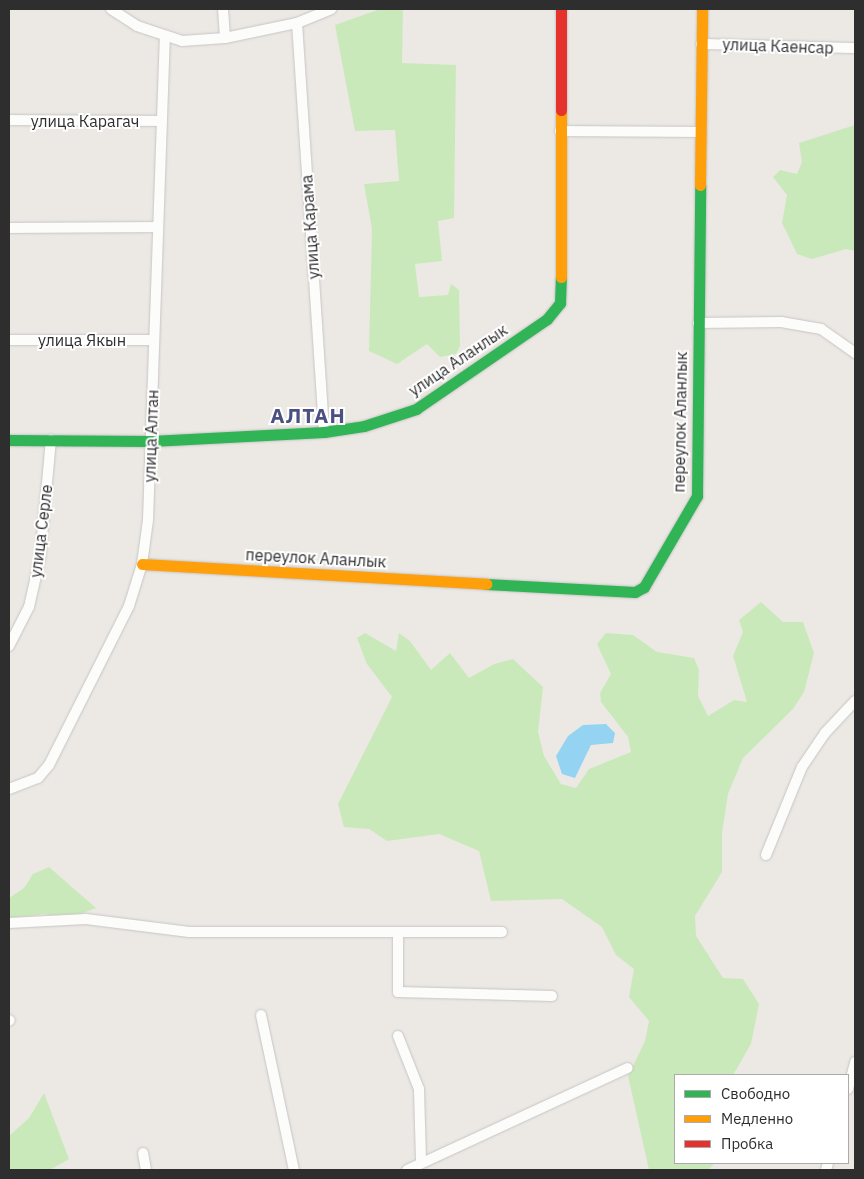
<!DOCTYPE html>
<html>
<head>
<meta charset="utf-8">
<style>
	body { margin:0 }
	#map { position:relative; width:864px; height:1179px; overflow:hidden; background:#ece9e4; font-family:"IBM Plex Sans",sans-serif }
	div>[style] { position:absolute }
	.green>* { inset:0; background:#cae9bb }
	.water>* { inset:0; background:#94d3f1 }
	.roads { filter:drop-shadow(0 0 1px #c6c5c5) drop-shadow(0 0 1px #c6c5c5) }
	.street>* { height:10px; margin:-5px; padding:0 5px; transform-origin:5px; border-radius:5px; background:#fcfcfb }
	.fast>* { height:11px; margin:-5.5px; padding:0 5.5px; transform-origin:5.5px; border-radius:5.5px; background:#30b455 }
	.slow>* { height:11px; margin:-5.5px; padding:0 5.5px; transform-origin:5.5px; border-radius:5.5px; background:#ff9f0a }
	.jam>* { height:11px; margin:-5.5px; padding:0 5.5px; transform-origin:5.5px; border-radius:5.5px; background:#e5322d }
	span { translate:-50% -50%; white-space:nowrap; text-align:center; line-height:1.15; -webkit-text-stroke:4px #fff; paint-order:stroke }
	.street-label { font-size:16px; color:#2e2e2e }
	.district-label { font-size:21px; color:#4a5082; font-weight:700; letter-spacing:1px }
	.frame { position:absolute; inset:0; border:10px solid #2e2e2e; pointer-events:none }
	.legend { position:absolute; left:674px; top:1074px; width:175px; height:90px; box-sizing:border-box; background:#fff; border:1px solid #ababab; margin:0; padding:6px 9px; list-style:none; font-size:15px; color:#2e2e2e }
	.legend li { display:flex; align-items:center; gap:10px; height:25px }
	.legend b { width:25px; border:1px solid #ababab }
</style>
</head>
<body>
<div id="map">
	<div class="green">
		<div style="clip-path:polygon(380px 9px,403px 9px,402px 63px,456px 65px,454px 218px,438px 221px,442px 261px,415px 264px,419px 297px,448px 295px,451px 284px,459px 290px,460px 346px,456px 354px,440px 357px,427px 344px,397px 364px,369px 351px,372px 229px,364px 184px,399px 181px,395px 130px,355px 131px,335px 25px)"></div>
		<div style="clip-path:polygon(855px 125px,855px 251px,846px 249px,812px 259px,797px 254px,782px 223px,787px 195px,773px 177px,780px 170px,797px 174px,802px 162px,799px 143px)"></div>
		<div style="clip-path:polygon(761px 602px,783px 622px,803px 622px,814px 653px,804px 692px,793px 709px,743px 758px,728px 794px,722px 833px,722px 872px,695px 916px,696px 936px,723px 978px,743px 979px,759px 1004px,751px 1044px,733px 1075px,675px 1075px,675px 1163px,714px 1164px,708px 1170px,649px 1170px,628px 1076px,645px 1041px,649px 1021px,629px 997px,634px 969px,616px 955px,602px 927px,562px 899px,491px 901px,479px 851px,439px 834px,387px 841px,369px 829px,344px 827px,338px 804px,392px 697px,367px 664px,357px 638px,365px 633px,396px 651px,399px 633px,410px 641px,431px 670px,450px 653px,469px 678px,494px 664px,513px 659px,543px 687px,538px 732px,544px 756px,561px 784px,576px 788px,589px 769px,631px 752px,628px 737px,601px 702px,600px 693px,611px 674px,597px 644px,606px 633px,633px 635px,657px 652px,694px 658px,699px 670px,698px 696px,708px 716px,734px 700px,747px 702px,733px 656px,743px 632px,739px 620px)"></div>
		<div style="clip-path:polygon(49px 867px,96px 908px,65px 920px,45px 914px,9px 918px,9px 898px,24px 888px,33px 874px)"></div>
		<div style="clip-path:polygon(44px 1093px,69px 1159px,50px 1170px,9px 1170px,9px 1136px,29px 1118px)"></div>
	</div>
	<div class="water">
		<div style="clip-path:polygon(606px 724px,615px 733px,613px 743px,591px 745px,575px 778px,562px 774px,556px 756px,568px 736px,583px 725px)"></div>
	</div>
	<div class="roads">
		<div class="street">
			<div style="left:111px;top:9px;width:31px;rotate:33deg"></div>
			<div style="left:137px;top:26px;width:47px;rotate:18.4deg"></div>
			<div style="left:182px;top:41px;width:43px;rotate:-4deg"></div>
			<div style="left:225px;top:38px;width:74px;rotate:-11.8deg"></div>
			<div style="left:297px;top:23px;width:37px;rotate:-22deg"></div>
			<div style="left:223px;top:9px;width:29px;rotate:86deg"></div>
			<div style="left:297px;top:23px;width:410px;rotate:86.2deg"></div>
			<div style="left:701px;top:44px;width:154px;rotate:1.5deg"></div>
			<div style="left:9px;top:120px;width:153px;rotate:0.4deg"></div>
			<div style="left:560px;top:131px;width:140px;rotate:0.4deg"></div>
			<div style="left:9px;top:228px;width:149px;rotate:-0.4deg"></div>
			<div style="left:698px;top:323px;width:83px;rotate:-0.7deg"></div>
			<div style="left:781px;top:322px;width:41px;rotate:9.9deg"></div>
			<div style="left:821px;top:329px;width:42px;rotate:35.2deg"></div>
			<div style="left:9px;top:340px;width:145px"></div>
			<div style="left:9px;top:646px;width:44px;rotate:-62.9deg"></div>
			<div style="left:29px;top:607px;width:50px;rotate:-77.3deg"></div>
			<div style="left:40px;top:558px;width:119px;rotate:-84.7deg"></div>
			<div style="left:9px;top:789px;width:31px;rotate:-21deg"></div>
			<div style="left:38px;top:778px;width:17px;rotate:-50deg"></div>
			<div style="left:49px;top:765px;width:178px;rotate:-63.3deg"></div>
			<div style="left:129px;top:606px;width:44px;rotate:-72.8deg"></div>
			<div style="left:142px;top:564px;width:44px;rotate:-82.2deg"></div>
			<div style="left:148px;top:520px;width:482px;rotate:-88deg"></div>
			<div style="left:766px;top:855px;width:95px;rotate:-67.8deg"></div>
			<div style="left:802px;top:767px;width:41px;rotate:-55.9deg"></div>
			<div style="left:825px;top:733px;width:44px;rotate:-46.8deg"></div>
			<div style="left:9px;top:923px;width:77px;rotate:-3deg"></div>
			<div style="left:86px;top:919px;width:104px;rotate:7.2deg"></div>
			<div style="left:189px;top:932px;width:313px"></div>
			<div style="left:398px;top:934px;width:58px;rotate:90deg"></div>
			<div style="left:398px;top:992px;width:154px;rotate:1.5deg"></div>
			<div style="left:261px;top:1015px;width:158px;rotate:78deg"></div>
			<div style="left:9px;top:1021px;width:1px;rotate:-45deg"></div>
			<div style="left:398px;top:1036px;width:57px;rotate:68.4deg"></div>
			<div style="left:419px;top:1089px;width:72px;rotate:88.4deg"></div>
			<div style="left:848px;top:1089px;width:28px;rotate:-75deg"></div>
			<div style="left:143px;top:1153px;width:17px;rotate:80deg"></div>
			<div style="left:407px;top:1170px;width:243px;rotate:-24.8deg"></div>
			<div style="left:826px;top:1170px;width:7px;rotate:-74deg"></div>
		</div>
		<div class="fast">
			<div style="left:9px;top:440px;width:142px;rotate:0.4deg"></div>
			<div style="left:151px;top:441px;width:173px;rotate:-3deg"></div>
			<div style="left:324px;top:432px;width:40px;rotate:-8.5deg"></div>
			<div style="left:364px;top:426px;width:55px;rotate:-18.1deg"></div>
			<div style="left:416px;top:409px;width:159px;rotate:-34.5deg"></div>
			<div style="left:547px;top:319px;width:21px;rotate:-51deg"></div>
			<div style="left:560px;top:303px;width:26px;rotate:-88deg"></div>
			<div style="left:486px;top:584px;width:149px;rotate:3.1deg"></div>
			<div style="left:635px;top:592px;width:10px;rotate:-29deg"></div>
			<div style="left:644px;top:587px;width:105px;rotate:-59.8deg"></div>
			<div style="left:697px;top:496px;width:311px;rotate:-89.4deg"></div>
		</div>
		<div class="slow">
			<div style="left:561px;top:110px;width:167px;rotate:90deg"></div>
			<div style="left:700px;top:185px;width:176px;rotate:-89.3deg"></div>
			<div style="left:142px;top:564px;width:345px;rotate:3.3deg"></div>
		</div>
		<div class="jam">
			<div style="left:561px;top:9px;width:101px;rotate:90deg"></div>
		</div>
	</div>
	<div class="street-label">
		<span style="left:778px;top:46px;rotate:2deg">улица Каенсар</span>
		<span style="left:85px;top:121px">улица Карагач</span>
		<span style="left:310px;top:227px;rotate:-94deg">улица Карама</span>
		<span style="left:82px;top:340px">улица Якын</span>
		<span style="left:458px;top:360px;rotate:-34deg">улица Аланлык</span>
		<span style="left:680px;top:422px;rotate:-89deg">переулок Аланлык</span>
		<span style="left:151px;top:436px;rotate:-88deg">улица Алтан</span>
		<span style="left:41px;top:531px;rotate:-83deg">улица Серле</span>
		<span style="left:316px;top:558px;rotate:3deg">переулок Аланлык</span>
	</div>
	<div class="district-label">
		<span style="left:308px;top:415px">АЛТАН</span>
	</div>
	<div class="frame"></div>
	<ul class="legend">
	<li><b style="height:6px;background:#30b455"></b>Свободно</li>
	<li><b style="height:6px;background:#ff9f0a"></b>Медленно</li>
	<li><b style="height:6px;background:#e5322d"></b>Пробка</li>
	</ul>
</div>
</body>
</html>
